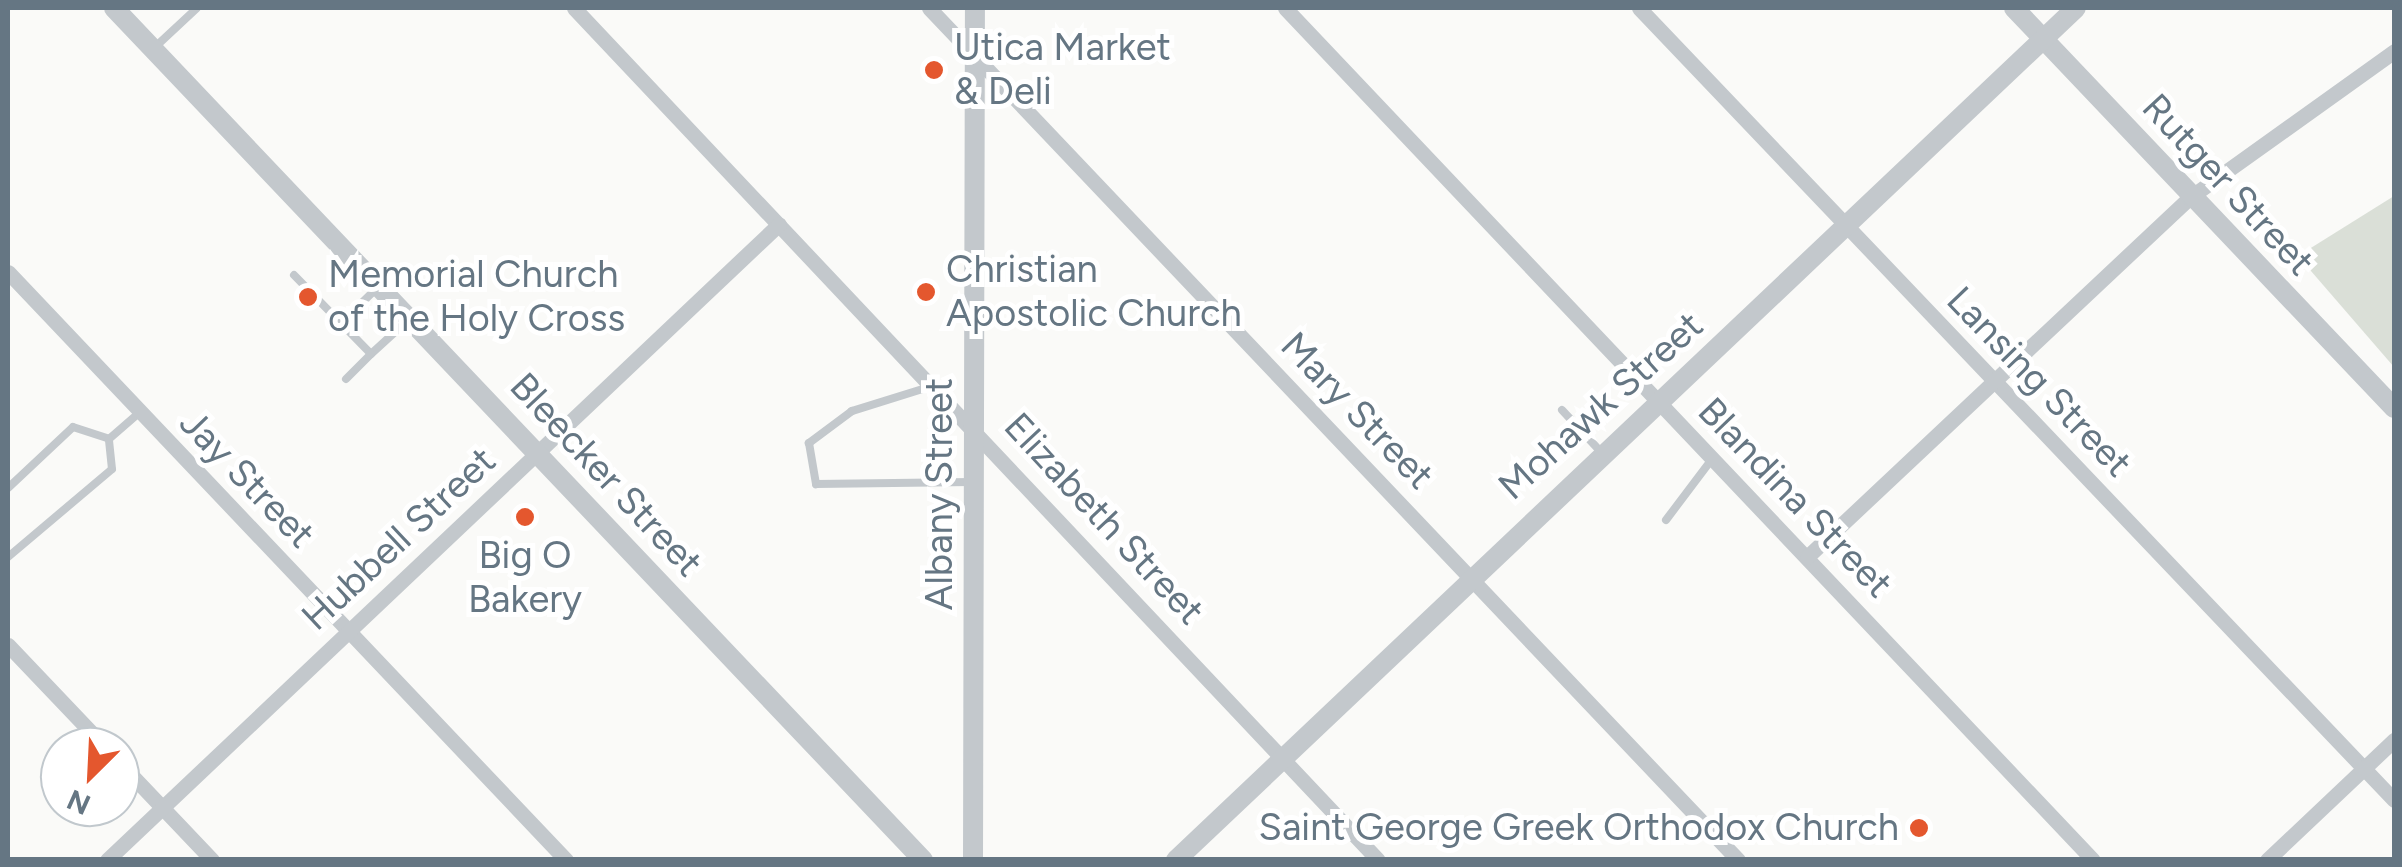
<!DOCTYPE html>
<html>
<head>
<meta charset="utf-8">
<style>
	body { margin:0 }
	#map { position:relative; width:2402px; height:867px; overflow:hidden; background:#fafaf8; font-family:Figtree,sans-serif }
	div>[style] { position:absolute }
	.green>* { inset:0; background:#dadfd7 }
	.service>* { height:8px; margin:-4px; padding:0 4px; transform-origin:4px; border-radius:4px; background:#c3c8cc }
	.minor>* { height:15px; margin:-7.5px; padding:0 7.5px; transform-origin:7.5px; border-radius:7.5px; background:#c3c8cc }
	.tertiary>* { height:20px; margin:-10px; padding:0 10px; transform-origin:10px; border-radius:10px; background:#c3c8cc }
	.dots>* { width:28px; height:28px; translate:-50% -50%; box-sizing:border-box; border:5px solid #fff; border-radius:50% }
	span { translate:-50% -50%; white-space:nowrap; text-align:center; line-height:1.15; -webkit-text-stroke:10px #fff; paint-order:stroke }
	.poi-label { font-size:38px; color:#657683 }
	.left { translate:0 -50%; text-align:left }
	.right { translate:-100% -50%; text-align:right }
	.street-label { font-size:38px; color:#657683 }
	.frame { position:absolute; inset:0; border:10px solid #657683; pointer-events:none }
	.north { position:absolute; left:40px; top:727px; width:100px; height:100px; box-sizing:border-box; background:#fff; border:2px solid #c1c8cd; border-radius:50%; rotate:204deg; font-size:28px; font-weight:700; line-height:40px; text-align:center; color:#657683 }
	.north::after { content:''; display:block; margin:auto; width:35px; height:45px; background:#e4572e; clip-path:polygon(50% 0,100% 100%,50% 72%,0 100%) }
</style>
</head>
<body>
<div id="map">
	<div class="green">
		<div style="clip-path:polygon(2394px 196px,2394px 367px,2298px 256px)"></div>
	</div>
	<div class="service">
		<div style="left:153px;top:49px;width:60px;rotate:-43deg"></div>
		<div style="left:294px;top:275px;width:110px;rotate:45.7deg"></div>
		<div style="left:371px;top:354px;width:47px;rotate:-42.4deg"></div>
		<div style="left:341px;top:323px;width:50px;rotate:-44.2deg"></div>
		<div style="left:346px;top:379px;width:35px;rotate:-45deg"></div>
		<div style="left:929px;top:387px;width:81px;rotate:162.7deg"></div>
		<div style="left:852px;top:411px;width:54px;rotate:143.3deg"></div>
		<div style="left:809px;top:443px;width:42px;rotate:80.3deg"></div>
		<div style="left:816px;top:484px;width:155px;rotate:-0.7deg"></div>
		<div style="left:1562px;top:410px;width:59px;rotate:47.1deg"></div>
		<div style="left:109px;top:439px;width:40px;rotate:-41deg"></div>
		<div style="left:8px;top:488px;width:89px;rotate:-43.2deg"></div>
		<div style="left:73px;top:427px;width:38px;rotate:18deg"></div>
		<div style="left:1666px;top:520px;width:76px;rotate:-53deg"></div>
		<div style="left:8px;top:557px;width:136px;rotate:-40.2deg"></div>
		<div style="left:112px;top:469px;width:30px;rotate:-96deg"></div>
	</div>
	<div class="minor">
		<div style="left:574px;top:8px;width:1171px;rotate:46.66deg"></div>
		<div style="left:929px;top:8px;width:1175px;rotate:46.48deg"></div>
		<div style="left:1285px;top:8px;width:1174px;rotate:46.52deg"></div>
		<div style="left:1639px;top:8px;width:1094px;rotate:46.37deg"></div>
		<div style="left:8px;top:272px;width:811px;rotate:46.5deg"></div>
		<div style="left:1807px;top:557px;width:524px;rotate:-43.22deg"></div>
		<div style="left:2189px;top:198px;width:252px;rotate:-35.6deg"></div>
		<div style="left:8px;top:645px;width:141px;rotate:46.4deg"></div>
		<div style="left:120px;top:763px;width:134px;rotate:46.5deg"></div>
		<div style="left:107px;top:860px;width:925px;rotate:-43.42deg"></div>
		<div style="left:2267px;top:860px;width:175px;rotate:-43.4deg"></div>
	</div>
	<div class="tertiary">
		<div style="left:114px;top:8px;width:1175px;rotate:46.48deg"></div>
		<div style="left:2014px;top:8px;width:552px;rotate:46.47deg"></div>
		<div style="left:973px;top:860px;width:852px;rotate:-89.87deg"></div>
		<div style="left:1176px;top:860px;width:1239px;rotate:-43.43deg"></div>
	</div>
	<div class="dots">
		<div style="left:934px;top:70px;background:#e4572e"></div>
		<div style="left:926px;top:292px;background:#e4572e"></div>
		<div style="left:308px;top:297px;background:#e4572e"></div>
		<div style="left:525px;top:517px;background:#e4572e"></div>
		<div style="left:1919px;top:828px;background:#e4572e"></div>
	</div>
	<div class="poi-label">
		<span class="left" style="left:954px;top:70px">Utica Market<br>&amp; Deli</span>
		<span class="left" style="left:946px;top:292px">Christian<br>Apostolic Church</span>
		<span class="left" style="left:328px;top:297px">Memorial Church<br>of the Holy Cross</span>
		<span style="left:525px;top:578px">Big O<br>Bakery</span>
		<span class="right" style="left:1899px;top:828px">Saint George Greek Orthodox Church</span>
	</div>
	<div class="street-label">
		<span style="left:2228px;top:185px;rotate:47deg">Rutger Street</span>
		<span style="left:2039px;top:382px;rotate:46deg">Lansing Street</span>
		<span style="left:1601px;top:406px;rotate:-42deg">Mohawk Street</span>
		<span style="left:1357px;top:411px;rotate:46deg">Mary Street</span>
		<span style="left:606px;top:475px;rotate:47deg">Bleecker Street</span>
		<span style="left:247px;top:479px;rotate:46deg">Jay Street</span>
		<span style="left:940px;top:494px;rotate:-90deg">Albany Street</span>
		<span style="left:1795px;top:498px;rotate:46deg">Blandina Street</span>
		<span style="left:1104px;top:519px;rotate:47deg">Elizabeth Street</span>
		<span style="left:399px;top:539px;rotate:-43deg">Hubbell Street</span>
	</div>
	<div class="frame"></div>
	<div class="north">N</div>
</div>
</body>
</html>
